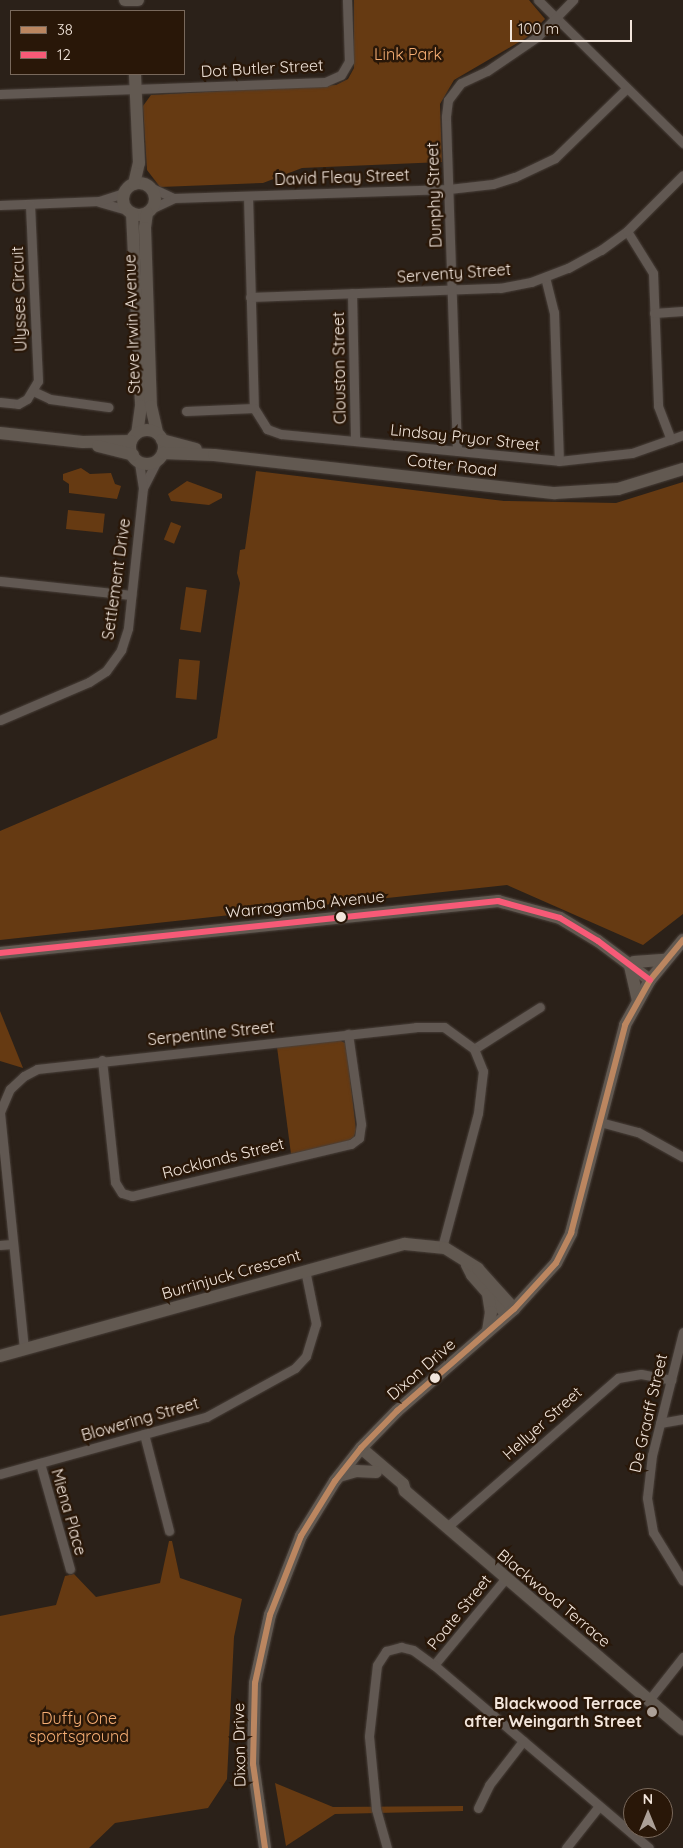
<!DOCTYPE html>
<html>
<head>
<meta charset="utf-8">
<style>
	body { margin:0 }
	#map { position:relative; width:683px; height:1848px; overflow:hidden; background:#2b2119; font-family:Quicksand,sans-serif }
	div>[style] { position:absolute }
	.green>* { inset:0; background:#663a12; transform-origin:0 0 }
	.roads { filter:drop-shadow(0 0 1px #483f39) drop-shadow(0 0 1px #483f39) }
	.street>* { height:9px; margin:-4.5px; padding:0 4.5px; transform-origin:4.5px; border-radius:4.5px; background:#615852 }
	.secondary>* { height:12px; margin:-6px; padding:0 6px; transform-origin:6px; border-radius:6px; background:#625951 }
	.secondary>.ring { margin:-6px; padding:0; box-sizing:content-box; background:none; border:12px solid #625951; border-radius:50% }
	.bus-1>* { height:6px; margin:-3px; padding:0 3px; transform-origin:3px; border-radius:3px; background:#bb8660 }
	.bus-2>* { height:6px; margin:-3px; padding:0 3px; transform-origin:3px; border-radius:3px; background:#f75a77 }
	.dots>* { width:14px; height:14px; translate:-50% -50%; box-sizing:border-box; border:2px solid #291708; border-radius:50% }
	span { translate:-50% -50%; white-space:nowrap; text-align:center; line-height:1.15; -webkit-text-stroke:5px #291708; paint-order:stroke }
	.park-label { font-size:16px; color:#f6ae74 }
	.street-label { font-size:16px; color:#f2e5db }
	.poi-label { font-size:16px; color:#f2e5db; font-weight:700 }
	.right { translate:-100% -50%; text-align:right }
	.legend { position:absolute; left:10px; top:10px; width:175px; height:65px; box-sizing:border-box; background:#291708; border:1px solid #79695c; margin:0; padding:6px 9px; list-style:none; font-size:15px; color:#f2e5db }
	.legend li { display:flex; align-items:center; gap:10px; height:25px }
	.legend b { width:25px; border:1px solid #79695c }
	.north { position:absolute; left:623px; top:1788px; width:50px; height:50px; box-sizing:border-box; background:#291708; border:1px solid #79695c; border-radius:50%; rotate:0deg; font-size:14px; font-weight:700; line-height:20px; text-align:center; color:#f2e5db }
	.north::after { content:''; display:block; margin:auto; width:18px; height:22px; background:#aca097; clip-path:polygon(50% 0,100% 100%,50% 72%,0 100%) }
	.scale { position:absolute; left:510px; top:20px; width:122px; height:22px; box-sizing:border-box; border:2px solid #f2e5db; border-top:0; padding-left:6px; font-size:15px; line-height:18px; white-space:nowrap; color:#f2e5db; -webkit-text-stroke:4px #291708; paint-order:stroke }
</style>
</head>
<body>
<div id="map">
	<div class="green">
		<div style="clip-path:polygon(354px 0,529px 0,545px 19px,526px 38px,454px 80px,440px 104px,442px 162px,302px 168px,263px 183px,160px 187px,147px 170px,143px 106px,151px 95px,336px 85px,348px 79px,354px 68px)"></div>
		<div style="clip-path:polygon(81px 468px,90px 474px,111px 473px,115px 484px,121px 486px,117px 499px,69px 493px,69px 484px,63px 480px,63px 474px)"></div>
		<div style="clip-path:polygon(256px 471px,504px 501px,616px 503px,683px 482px,683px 914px,643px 945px,507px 885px,0 940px,0 831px,217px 738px,240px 583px,237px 573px,240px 550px,245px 549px)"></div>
		<div style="clip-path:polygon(187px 481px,222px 494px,222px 498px,209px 505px,171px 501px,168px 494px)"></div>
		<div style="left:68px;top:510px;width:37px;height:19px;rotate:6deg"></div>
		<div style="left:171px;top:522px;width:11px;height:19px;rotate:22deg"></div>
		<div style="left:186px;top:587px;width:21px;height:43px;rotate:8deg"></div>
		<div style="left:179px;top:659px;width:21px;height:39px;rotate:5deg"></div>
		<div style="clip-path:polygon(0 1011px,23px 1068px,0 1061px)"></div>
		<div style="clip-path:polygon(339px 1040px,345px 1043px,347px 1052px,356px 1130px,354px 1137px,348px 1141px,291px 1154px,277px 1047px)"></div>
		<div style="clip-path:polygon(169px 1541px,172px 1541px,180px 1578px,242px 1599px,234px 1637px,227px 1779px,208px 1808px,115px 1823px,89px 1848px,0 1848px,0 1616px,56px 1605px,65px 1576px,74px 1574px,96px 1597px,160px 1583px)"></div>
		<div style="clip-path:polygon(275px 1783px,333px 1807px,463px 1806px,463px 1811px,335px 1814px,286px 1846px)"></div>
	</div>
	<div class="roads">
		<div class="street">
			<div style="left:538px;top:0;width:204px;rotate:44.6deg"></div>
			<div style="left:0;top:94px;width:325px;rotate:-2.1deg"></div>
			<div style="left:325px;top:82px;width:17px;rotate:-24deg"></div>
			<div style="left:341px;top:75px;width:16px;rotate:-60deg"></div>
			<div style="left:349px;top:61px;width:61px;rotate:-91.9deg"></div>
			<div style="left:150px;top:187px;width:26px;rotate:25deg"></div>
			<div style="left:248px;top:196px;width:212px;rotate:88.4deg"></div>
			<div style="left:254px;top:408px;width:25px;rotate:58deg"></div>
			<div style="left:267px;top:429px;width:15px;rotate:20deg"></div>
			<div style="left:281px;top:434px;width:279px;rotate:5.5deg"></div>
			<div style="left:559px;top:461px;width:73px;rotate:-6.3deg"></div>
			<div style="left:632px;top:453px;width:54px;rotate:-19.4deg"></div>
			<div style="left:99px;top:202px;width:29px;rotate:16deg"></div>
			<div style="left:0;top:205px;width:99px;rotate:-2.3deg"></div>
			<div style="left:99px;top:201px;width:26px;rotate:-18deg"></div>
			<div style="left:153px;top:208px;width:23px;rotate:-25deg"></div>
			<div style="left:174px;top:198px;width:275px;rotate:-1.9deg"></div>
			<div style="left:449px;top:189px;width:44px;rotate:-6.5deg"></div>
			<div style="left:493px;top:184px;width:23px;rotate:-18deg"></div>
			<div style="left:515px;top:177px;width:44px;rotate:-25.4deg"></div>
			<div style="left:555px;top:158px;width:100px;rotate:-44.2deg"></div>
			<div style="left:627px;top:231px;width:49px;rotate:58.2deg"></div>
			<div style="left:653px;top:273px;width:133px;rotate:87.8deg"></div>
			<div style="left:658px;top:406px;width:36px;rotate:69deg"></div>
			<div style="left:545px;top:277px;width:36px;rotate:76deg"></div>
			<div style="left:554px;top:312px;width:149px;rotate:88.1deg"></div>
			<div style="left:352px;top:293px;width:148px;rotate:88.8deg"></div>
			<div style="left:250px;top:297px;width:250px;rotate:-2.1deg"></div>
			<div style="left:500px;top:288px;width:32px;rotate:-11deg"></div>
			<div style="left:531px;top:282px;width:40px;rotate:-21deg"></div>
			<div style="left:568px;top:268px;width:38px;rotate:-29deg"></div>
			<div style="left:601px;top:250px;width:32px;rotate:-36deg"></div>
			<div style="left:627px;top:231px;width:79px;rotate:-45deg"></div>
			<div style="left:654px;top:313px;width:29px;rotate:-4deg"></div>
			<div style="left:33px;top:391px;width:19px;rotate:25deg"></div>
			<div style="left:50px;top:399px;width:59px;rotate:7.9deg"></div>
			<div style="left:0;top:402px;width:18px;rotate:6deg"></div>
			<div style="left:18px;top:404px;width:10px;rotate:-29deg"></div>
			<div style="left:27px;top:399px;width:21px;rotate:-59deg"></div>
			<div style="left:38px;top:381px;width:177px;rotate:-92.6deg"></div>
			<div style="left:186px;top:411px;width:68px;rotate:-2.5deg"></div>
			<div style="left:457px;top:451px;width:335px;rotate:-91.9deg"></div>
			<div style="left:446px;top:116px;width:16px;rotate:-83deg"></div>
			<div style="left:448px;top:100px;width:21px;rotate:-53deg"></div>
			<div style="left:461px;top:83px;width:29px;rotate:-25deg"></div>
			<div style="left:487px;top:71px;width:60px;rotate:-34.2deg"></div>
			<div style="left:537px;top:37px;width:52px;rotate:-45.8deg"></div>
			<div style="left:143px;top:488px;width:30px;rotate:-63deg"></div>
			<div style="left:0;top:581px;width:132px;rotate:6.1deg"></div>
			<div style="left:0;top:720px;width:97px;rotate:-23.1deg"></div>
			<div style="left:89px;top:682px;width:20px;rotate:-33deg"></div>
			<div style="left:106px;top:671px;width:26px;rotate:-54deg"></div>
			<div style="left:121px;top:650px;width:23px;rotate:-72deg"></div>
			<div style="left:128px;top:628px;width:141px;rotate:-83.9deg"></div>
			<div style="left:143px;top:488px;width:26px;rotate:-99deg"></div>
			<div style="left:474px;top:1049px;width:78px;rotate:-32.5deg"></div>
			<div style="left:102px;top:1060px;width:123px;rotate:83.9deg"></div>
			<div style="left:115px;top:1182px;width:13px;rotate:58deg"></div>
			<div style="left:122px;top:1193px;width:10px;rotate:17deg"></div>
			<div style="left:132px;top:1196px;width:225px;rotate:-13.4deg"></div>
			<div style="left:351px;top:1144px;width:10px;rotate:-37deg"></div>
			<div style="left:359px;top:1138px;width:14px;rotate:-82deg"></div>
			<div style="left:361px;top:1124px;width:91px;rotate:-98.2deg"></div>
			<div style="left:600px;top:1122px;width:39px;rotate:15deg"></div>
			<div style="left:638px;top:1132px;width:51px;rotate:29.1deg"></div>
			<div style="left:0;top:1245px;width:12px;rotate:-5deg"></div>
			<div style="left:683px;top:1332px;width:127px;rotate:104.1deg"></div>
			<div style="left:652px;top:1455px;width:43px;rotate:96.6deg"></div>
			<div style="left:647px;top:1498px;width:35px;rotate:80deg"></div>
			<div style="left:653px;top:1532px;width:57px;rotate:58.5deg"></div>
			<div style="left:24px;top:1349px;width:238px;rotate:-95.8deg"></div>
			<div style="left:0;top:1112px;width:25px;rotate:-67deg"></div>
			<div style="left:10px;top:1089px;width:19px;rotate:-43deg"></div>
			<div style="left:24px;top:1076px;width:15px;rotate:-28deg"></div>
			<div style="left:37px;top:1069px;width:381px;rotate:-6.3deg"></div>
			<div style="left:416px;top:1027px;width:28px"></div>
			<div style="left:444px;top:1027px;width:37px;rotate:36deg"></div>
			<div style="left:474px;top:1049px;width:24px;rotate:68deg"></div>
			<div style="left:483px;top:1071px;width:42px;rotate:96.8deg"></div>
			<div style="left:478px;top:1113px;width:139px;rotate:105deg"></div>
			<div style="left:660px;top:1423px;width:23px;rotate:-10deg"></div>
			<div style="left:144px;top:1434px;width:100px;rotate:75.5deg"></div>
			<div style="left:40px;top:1463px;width:110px;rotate:74.2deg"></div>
			<div style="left:0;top:1474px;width:214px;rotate:-15.5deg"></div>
			<div style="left:206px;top:1417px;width:102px;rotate:-28.8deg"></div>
			<div style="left:295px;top:1368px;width:16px;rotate:-47deg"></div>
			<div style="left:306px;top:1356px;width:34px;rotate:-73deg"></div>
			<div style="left:316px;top:1324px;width:55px;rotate:-101.5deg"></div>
			<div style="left:447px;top:1527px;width:227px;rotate:-41.1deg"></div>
			<div style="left:618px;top:1378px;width:23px;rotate:-10deg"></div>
			<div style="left:641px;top:1374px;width:31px;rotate:11deg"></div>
			<div style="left:434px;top:1665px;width:113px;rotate:-50.4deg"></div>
			<div style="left:649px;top:1700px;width:55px;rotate:-51.7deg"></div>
			<div style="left:478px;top:1808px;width:25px;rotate:-64deg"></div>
			<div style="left:489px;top:1785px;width:56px;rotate:-52.3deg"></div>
			<div style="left:387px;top:1848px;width:41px;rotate:-105.8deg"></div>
			<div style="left:376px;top:1809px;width:73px;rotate:-95.5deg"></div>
			<div style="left:369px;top:1736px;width:71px;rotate:-83.6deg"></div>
			<div style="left:377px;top:1665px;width:17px;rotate:-57deg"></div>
			<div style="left:386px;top:1651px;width:16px;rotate:-15deg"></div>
			<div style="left:401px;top:1647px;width:12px;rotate:14deg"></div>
			<div style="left:413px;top:1650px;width:26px;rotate:36deg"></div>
			<div style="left:434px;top:1665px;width:282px;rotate:40.4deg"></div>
			<div style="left:566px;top:1848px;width:53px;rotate:-51.8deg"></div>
		</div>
		<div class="secondary">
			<div style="left:125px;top:0;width:13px"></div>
			<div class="ring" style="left:123px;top:183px;width:20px;height:20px"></div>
			<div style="left:134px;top:184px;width:22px;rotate:-77deg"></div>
			<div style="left:139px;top:163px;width:89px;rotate:-92.6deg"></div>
			<div style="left:132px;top:213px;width:193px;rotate:87.3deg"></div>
			<div style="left:141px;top:406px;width:27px;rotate:98deg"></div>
			<div style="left:147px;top:213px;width:15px;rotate:98deg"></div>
			<div style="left:145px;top:228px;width:178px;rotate:88.1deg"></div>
			<div style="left:151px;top:406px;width:28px;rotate:77deg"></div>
			<div class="ring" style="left:130px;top:430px;width:22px;height:22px"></div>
			<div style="left:0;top:433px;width:83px;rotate:6.2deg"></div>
			<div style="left:83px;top:442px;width:48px;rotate:-1.2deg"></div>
			<div style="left:162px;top:440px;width:35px;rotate:15deg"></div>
			<div style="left:98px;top:446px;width:36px;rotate:14deg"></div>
			<div style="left:163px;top:453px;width:51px;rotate:2.2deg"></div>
			<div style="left:214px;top:455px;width:343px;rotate:6.4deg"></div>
			<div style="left:555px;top:493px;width:63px;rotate:-3.6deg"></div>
			<div style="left:618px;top:489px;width:68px;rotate:-17.1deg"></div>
			<div style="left:0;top:953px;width:501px;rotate:-5.96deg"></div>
			<div style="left:498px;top:901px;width:64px;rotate:15.3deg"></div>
			<div style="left:560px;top:918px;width:44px;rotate:31.2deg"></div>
			<div style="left:598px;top:941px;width:65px;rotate:36.9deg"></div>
			<div style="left:634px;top:962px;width:31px;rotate:-4deg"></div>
			<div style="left:630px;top:966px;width:35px;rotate:77deg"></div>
			<div style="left:467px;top:1265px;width:11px;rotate:63deg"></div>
			<div style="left:472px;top:1275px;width:53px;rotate:48.8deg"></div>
			<div style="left:488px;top:1294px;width:18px;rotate:81deg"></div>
			<div style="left:491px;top:1312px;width:19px;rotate:99deg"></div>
			<div style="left:0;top:1356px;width:420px;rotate:-15.5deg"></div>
			<div style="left:405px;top:1244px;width:40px;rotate:5.7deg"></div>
			<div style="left:445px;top:1248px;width:39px;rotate:32deg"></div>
			<div style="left:478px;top:1269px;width:54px;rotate:48deg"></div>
			<div style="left:361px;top:1448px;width:55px;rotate:40.6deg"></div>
			<div style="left:403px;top:1484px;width:7px;rotate:74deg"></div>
			<div style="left:405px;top:1491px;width:366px;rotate:40.6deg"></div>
			<div style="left:339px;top:1476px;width:18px;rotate:-16deg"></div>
			<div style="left:356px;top:1471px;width:20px;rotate:3deg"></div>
			<div style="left:265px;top:1848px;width:85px;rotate:-98.1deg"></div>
			<div style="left:253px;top:1764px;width:81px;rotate:-88.6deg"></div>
			<div style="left:255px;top:1683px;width:70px;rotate:-77.6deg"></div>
			<div style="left:270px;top:1615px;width:85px;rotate:-68.6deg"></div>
			<div style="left:301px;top:1536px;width:65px;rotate:-58.3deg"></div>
			<div style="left:335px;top:1481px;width:42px;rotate:-51.8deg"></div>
			<div style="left:361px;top:1448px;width:52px;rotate:-45.8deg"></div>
			<div style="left:397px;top:1411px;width:155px;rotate:-41.1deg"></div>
			<div style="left:514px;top:1309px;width:62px;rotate:-47.6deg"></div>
			<div style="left:556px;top:1263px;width:34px;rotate:-63deg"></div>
			<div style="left:571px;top:1233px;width:215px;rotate:-75.4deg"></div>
			<div style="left:625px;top:1025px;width:51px;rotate:-60.9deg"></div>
			<div style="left:650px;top:980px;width:52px;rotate:-50.5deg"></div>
		</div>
	</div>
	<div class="bus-1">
		<div style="left:265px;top:1848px;width:85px;rotate:-98.1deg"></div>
		<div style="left:253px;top:1764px;width:81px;rotate:-88.6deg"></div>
		<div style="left:255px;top:1683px;width:70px;rotate:-77.6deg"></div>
		<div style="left:270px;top:1615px;width:85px;rotate:-68.6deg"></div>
		<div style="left:301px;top:1536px;width:65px;rotate:-58.3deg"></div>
		<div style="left:335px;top:1481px;width:42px;rotate:-51.8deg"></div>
		<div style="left:361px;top:1448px;width:52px;rotate:-45.8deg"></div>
		<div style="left:397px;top:1411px;width:155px;rotate:-41.1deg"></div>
		<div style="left:514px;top:1309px;width:62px;rotate:-47.6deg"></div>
		<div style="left:556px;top:1263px;width:34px;rotate:-63deg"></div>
		<div style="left:571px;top:1233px;width:215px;rotate:-75.4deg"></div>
		<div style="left:625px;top:1025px;width:51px;rotate:-60.9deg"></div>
		<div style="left:650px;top:980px;width:52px;rotate:-50.5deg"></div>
	</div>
	<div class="bus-2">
		<div style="left:0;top:953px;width:501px;rotate:-5.96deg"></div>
		<div style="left:498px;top:901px;width:64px;rotate:15.3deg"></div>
		<div style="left:560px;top:918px;width:44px;rotate:31.2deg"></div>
		<div style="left:598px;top:941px;width:65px;rotate:36.9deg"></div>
	</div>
	<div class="dots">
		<div style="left:341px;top:917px;background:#f2e5db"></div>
		<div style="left:435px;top:1378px;background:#f2e5db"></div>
		<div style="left:652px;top:1712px;background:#aca097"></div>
	</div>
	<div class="park-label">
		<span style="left:408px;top:54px">Link Park</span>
		<span style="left:79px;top:1727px">Duffy One<br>sportsground</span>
	</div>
	<div class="street-label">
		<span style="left:262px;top:68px;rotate:-3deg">Dot Butler Street</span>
		<span style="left:342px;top:177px;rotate:-2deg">David Fleay Street</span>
		<span style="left:434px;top:195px;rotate:-92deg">Dunphy Street</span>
		<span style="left:454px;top:273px;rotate:-4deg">Serventy Street</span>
		<span style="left:19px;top:299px;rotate:-92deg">Ulysses Circuit</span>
		<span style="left:132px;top:324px;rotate:-92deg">Steve Irwin Avenue</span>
		<span style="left:339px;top:368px;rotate:-91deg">Clouston Street</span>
		<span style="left:465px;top:437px;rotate:6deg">Lindsay Pryor Street</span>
		<span style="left:452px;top:465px;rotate:7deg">Cotter Road</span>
		<span style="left:116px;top:579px;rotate:-82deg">Settlement Drive</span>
		<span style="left:305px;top:904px;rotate:-6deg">Warragamba Avenue</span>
		<span style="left:211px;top:1033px;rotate:-6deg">Serpentine Street</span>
		<span style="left:223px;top:1158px;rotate:-14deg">Rocklands Street</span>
		<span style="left:231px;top:1274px;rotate:-16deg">Burrinjuck Crescent</span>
		<span style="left:421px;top:1369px;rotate:-41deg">Dixon Drive</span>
		<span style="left:648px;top:1413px;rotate:-77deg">De Graaff Street</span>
		<span style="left:140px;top:1419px;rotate:-16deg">Blowering Street</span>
		<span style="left:542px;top:1423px;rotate:-42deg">Hellyer Street</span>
		<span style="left:69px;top:1512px;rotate:74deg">Miena Place</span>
		<span style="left:554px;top:1598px;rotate:40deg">Blackwood Terrace</span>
		<span style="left:459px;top:1612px;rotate:-51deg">Poate Street</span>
		<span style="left:239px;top:1745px;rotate:-91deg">Dixon Drive</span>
	</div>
	<div class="poi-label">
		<span class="right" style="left:642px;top:1712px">Blackwood Terrace<br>after Weingarth Street</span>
	</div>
	<ul class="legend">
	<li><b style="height:6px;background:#bb8660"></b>38</li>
	<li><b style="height:6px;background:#f75a77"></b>12</li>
	</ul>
	<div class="north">N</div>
	<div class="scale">100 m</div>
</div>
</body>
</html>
